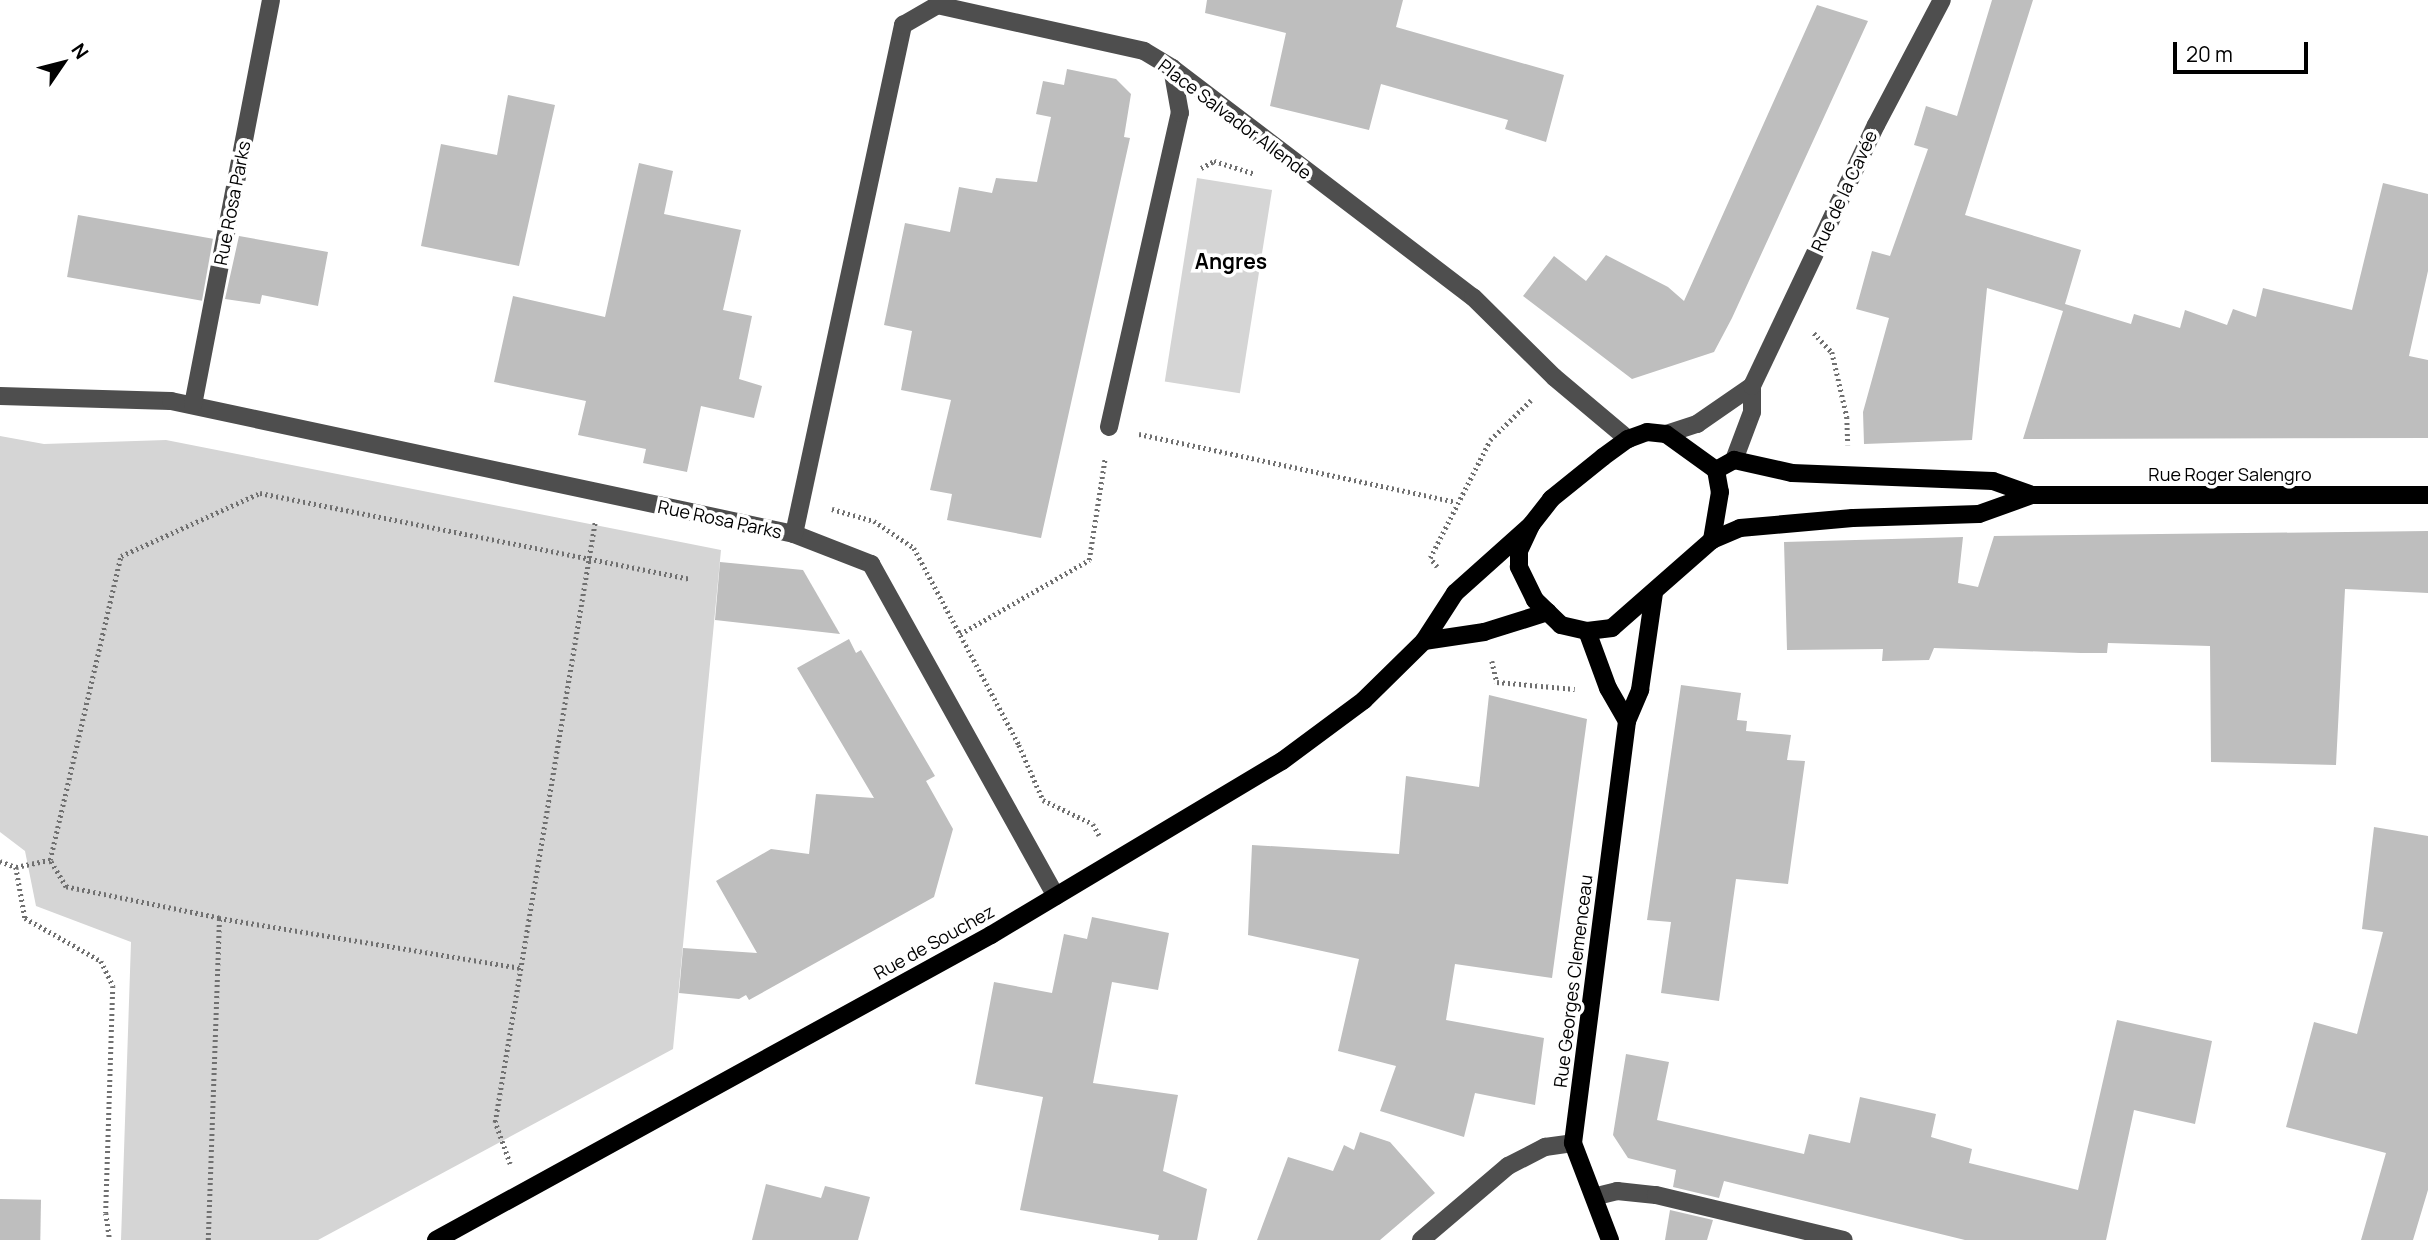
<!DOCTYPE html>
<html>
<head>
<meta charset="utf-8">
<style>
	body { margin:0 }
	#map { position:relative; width:2428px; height:1240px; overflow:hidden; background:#fff; font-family:Manrope,sans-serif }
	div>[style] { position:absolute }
	.green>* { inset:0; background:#d5d5d5; transform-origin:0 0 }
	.building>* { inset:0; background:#bebebe; transform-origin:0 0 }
	.path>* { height:4.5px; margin-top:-2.25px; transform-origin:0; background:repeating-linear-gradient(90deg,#707070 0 2px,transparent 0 5.5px) }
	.minor>* { height:18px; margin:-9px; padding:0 9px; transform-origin:9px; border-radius:9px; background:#4e4e4e }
	.major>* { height:18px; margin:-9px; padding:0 9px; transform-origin:9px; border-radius:9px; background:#000 }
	span { translate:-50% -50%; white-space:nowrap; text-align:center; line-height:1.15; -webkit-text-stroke:7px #fff; paint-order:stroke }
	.street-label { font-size:18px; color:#000 }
	.quarter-label { font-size:21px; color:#000; font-weight:700 }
	.north { position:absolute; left:28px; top:28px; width:70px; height:70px; -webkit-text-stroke:5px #fff; paint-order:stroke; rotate:55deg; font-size:19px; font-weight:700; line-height:28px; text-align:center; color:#000 }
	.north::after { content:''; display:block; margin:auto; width:24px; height:32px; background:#000; clip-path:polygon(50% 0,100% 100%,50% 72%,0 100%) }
	.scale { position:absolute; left:2173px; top:42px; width:135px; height:32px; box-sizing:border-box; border:4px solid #000; border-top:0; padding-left:9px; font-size:21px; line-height:24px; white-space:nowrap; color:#000; -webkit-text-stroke:5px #fff; paint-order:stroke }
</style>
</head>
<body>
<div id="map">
	<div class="green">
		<div style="left:1197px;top:178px;width:76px;height:206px;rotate:9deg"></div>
		<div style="clip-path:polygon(0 436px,44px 444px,166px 440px,721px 550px,673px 1049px,318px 1240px,121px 1240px,131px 942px,36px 906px,25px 851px,0 832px)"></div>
	</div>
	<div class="building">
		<div style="clip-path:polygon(1207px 0,1403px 0,1396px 27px,1564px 75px,1546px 142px,1505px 129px,1508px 120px,1381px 84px,1369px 130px,1270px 106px,1286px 33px,1205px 13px)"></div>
		<div style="clip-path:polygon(1992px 0,2033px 0,1965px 215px,2081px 250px,2065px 304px,2131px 324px,2134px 314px,2180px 328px,2185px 310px,2227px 325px,2233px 309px,2256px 317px,2263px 288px,2352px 310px,2383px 183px,2428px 194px,2428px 271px,2409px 356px,2428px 360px,2428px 438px,2023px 439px,2063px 311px,1987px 288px,1972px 440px,1864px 444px,1863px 412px,1889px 318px,1856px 309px,1872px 251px,1890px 256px,1928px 149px,1914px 145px,1926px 106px,1957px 116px)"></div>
		<div style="clip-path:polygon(1817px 5px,1868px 21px,1732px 318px,1714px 352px,1632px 379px,1523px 296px,1554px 256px,1586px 281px,1606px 255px,1668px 287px,1684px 301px)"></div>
		<div style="clip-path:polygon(1067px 69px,1116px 79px,1131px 94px,1124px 137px,1130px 138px,1041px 538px,947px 520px,952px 494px,930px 490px,951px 400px,901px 390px,912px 331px,884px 325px,905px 223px,950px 232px,959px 187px,992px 193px,996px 178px,1037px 182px,1051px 117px,1036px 114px,1043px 81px,1064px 85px)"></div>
		<div style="clip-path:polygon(508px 95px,555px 105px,519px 266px,421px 246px,441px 144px,497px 155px)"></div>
		<div style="clip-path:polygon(639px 163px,673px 171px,664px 214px,741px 230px,723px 310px,752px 316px,739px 379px,762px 386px,754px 418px,701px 406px,687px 472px,643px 463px,646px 449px,578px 435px,586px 401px,494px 382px,513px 296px,605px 317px)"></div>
		<div style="left:78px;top:215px;width:137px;height:63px;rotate:10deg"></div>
		<div style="clip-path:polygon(239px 236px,328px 252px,318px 306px,262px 295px,260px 304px,225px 299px)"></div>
		<div style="clip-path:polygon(2428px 531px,2428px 593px,2345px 589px,2336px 765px,2211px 762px,2210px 646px,2108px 643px,2107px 653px,2081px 653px,1934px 648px,1929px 660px,1882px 661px,1883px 649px,1787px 650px,1784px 542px,1963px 537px,1958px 583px,1978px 587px,1994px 536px)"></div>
		<div style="clip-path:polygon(720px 562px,803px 570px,840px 634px,715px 620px)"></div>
		<div style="clip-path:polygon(849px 639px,856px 653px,861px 650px,935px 776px,926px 781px,953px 829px,934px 897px,749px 1000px,746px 995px,739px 999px,679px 993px,683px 948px,757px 953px,716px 881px,771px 849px,809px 854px,816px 794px,874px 798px,797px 668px)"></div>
		<div style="clip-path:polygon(1681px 685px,1741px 693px,1737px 720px,1747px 721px,1746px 731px,1791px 735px,1787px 760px,1805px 761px,1788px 884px,1736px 879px,1719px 1001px,1661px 993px,1671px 922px,1647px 920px)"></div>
		<div style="clip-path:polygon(1489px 695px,1587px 719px,1552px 978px,1455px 964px,1446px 1020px,1544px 1038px,1535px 1105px,1475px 1093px,1464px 1137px,1380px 1111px,1396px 1066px,1338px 1051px,1359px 959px,1248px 935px,1252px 845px,1399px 854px,1406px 776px,1479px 787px)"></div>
		<div style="clip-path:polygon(2374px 827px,2428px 836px,2428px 1190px,2413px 1240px,2361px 1240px,2386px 1153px,2286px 1127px,2314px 1022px,2357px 1034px,2383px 932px,2362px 929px)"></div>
		<div style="clip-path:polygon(1092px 917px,1169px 933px,1158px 990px,1112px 982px,1093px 1083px,1178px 1095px,1163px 1171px,1207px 1189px,1197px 1240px,1158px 1240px,1159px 1235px,1020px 1210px,1043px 1097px,975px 1084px,994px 982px,1052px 993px,1064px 934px,1087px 939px)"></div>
		<div style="clip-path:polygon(2117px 1020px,2212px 1041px,2195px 1124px,2134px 1110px,2106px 1240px,1965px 1240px,1724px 1181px,1719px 1198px,1673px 1187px,1676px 1170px,1628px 1158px,1613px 1135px,1626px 1054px,1669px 1062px,1657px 1120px,1804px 1154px,1809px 1134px,1850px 1143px,1860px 1097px,1936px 1114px,1931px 1137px,1972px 1149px,1969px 1163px,2078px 1190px)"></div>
		<div style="clip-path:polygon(1360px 1132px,1390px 1142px,1435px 1193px,1380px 1240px,1257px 1240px,1288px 1157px,1333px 1171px,1344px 1145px,1354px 1150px)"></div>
		<div style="clip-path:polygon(766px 1184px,821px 1198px,825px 1186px,870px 1197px,858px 1240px,752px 1240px)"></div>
		<div style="left:0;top:1199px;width:41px;height:41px;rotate:1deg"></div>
		<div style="clip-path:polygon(1670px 1210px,1713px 1220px,1707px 1240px,1665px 1240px)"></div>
	</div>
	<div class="path">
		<div style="left:1201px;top:168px;width:15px;rotate:-28deg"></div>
		<div style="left:1214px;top:161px;width:43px;rotate:17.6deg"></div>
		<div style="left:1814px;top:333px;width:26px;rotate:47deg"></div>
		<div style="left:1832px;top:352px;width:67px;rotate:77deg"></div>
		<div style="left:1847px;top:417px;width:28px;rotate:88deg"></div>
		<div style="left:1139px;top:434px;width:324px;rotate:12.1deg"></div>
		<div style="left:832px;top:509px;width:44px;rotate:15.9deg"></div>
		<div style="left:874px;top:521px;width:48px;rotate:34deg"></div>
		<div style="left:914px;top:548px;width:223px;rotate:61.9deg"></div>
		<div style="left:1019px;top:745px;width:60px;rotate:66.4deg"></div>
		<div style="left:1043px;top:800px;width:55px;rotate:25.6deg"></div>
		<div style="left:1093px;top:824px;width:13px;rotate:61deg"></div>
		<div style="left:1437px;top:567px;width:11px;rotate:-128deg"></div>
		<div style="left:1430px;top:558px;width:132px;rotate:-63deg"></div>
		<div style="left:1490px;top:440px;width:57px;rotate:-44.3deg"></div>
		<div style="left:960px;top:634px;width:149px;rotate:-29.8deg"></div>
		<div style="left:1089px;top:560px;width:103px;rotate:-81.1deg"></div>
		<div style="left:1492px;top:661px;width:22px;rotate:77deg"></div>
		<div style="left:1497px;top:682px;width:78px;rotate:5.1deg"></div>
		<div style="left:0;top:861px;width:17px;rotate:21deg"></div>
		<div style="left:16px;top:867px;width:35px;rotate:-12deg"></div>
		<div style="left:16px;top:867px;width:52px;rotate:80deg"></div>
		<div style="left:25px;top:918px;width:87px;rotate:29.5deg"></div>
		<div style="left:101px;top:961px;width:28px;rotate:64deg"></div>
		<div style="left:113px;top:986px;width:227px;rotate:91.8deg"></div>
		<div style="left:106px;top:1213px;width:27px;rotate:82deg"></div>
		<div style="left:219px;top:918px;width:306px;rotate:9.4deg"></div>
		<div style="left:510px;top:1164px;width:45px;rotate:-109.7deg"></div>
		<div style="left:495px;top:1122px;width:608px;rotate:-80.54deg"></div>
		<div style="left:208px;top:1240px;width:322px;rotate:-88deg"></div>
		<div style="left:219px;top:918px;width:156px;rotate:-168.5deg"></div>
		<div style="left:66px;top:887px;width:31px;rotate:-121deg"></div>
		<div style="left:50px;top:860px;width:312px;rotate:-76.9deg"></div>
		<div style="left:121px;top:556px;width:153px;rotate:-24.4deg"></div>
		<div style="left:260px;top:493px;width:439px;rotate:11.3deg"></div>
	</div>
	<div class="minor">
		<div style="left:0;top:396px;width:171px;rotate:1.7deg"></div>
		<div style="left:171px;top:401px;width:637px;rotate:12.05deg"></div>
		<div style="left:794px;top:534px;width:83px;rotate:21.3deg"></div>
		<div style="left:871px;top:564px;width:380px;rotate:60.9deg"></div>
		<div style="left:193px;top:405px;width:412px;rotate:-79.1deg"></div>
		<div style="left:1109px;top:427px;width:322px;rotate:-77.3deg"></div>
		<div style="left:1180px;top:113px;width:46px;rotate:-100.1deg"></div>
		<div style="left:1666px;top:434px;width:33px;rotate:-18deg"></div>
		<div style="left:1697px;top:424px;width:67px;rotate:-34.6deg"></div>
		<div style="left:1734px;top:460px;width:51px;rotate:-69.4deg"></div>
		<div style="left:1752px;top:412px;width:26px;rotate:-90deg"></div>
		<div style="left:1752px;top:386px;width:289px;rotate:-64.6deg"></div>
		<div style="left:1876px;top:125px;width:141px;rotate:-62.2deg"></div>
		<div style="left:794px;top:534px;width:521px;rotate:-77.91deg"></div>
		<div style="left:903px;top:25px;width:39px;rotate:-30deg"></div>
		<div style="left:937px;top:5px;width:212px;rotate:12.5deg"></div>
		<div style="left:1144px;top:51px;width:33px;rotate:31deg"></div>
		<div style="left:1172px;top:68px;width:378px;rotate:37.3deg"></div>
		<div style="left:1473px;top:297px;width:114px;rotate:44.6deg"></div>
		<div style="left:1554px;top:377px;width:97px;rotate:40deg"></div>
		<div style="left:1597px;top:1196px;width:21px;rotate:-14deg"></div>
		<div style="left:1617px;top:1191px;width:39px;rotate:6deg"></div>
		<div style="left:1656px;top:1195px;width:193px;rotate:13.5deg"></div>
		<div style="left:1421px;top:1240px;width:114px;rotate:-40.4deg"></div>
		<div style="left:1508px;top:1166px;width:42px;rotate:-27.2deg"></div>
		<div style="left:1545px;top:1147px;width:28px;rotate:-8deg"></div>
	</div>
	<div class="major">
		<div style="left:1647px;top:432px;width:19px;rotate:6deg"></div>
		<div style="left:1666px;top:434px;width:62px;rotate:35.8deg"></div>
		<div style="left:1716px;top:470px;width:22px;rotate:80deg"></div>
		<div style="left:1720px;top:492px;width:49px;rotate:99.5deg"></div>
		<div style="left:1712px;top:540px;width:133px;rotate:138.7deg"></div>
		<div style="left:1612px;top:628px;width:25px;rotate:173deg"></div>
		<div style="left:1587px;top:631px;width:27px;rotate:-167deg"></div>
		<div style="left:1561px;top:625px;width:36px;rotate:-136deg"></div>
		<div style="left:1535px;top:600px;width:37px;rotate:-116deg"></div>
		<div style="left:1519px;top:567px;width:16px;rotate:-90deg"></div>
		<div style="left:1519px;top:551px;width:29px;rotate:-65deg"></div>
		<div style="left:1531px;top:525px;width:33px;rotate:-52deg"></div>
		<div style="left:1551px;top:499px;width:67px;rotate:-38.9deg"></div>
		<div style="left:1603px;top:457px;width:31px;rotate:-36deg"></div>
		<div style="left:1628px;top:439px;width:20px;rotate:-20deg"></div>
		<div style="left:1716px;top:470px;width:21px;rotate:-29deg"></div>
		<div style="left:1734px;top:460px;width:59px;rotate:12.6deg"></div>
		<div style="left:1792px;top:473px;width:201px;rotate:2.3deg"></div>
		<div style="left:1993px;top:481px;width:41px;rotate:19.7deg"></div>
		<div style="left:2032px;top:495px;width:396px"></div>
		<div style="left:1712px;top:540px;width:30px;rotate:-23deg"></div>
		<div style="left:1740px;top:528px;width:113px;rotate:-5.1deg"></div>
		<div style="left:1853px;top:518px;width:126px;rotate:-1.8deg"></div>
		<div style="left:1979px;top:514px;width:56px;rotate:-19.7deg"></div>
		<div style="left:1587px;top:631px;width:61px;rotate:69.8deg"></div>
		<div style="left:1608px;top:688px;width:38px;rotate:60deg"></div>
		<div style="left:1424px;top:641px;width:61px;rotate:-8.5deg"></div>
		<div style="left:1484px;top:632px;width:67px;rotate:-17.4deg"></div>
		<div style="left:436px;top:1240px;width:633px;rotate:-28.79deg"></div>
		<div style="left:991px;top:935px;width:339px;rotate:-30.9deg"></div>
		<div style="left:1282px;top:761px;width:102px;rotate:-36.6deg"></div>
		<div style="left:1364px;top:700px;width:84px;rotate:-44.5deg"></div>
		<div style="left:1424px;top:641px;width:57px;rotate:-57.1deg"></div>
		<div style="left:1455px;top:593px;width:102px;rotate:-41.8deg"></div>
		<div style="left:1610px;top:1240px;width:104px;rotate:-110.9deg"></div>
		<div style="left:1573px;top:1143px;width:425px;rotate:-82.7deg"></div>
		<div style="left:1627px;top:721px;width:34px;rotate:-67deg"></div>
		<div style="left:1640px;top:690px;width:98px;rotate:-81.8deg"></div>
	</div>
	<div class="street-label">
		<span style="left:1235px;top:119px;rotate:37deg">Place Salvador Allende</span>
		<span style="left:1844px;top:191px;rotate:-65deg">Rue de la Cavée</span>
		<span style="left:232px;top:203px;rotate:-79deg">Rue Rosa Parks</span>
		<span style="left:2230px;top:474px">Rue Roger Salengro</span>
		<span style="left:720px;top:519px;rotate:12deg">Rue Rosa Parks</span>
		<span style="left:934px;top:942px;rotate:-29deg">Rue de Souchez</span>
		<span style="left:1573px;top:981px;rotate:-83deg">Rue Georges Clemenceau</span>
	</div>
	<div class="quarter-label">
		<span style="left:1231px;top:261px">Angres</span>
	</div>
	<div class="north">N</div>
	<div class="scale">20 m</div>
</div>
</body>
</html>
